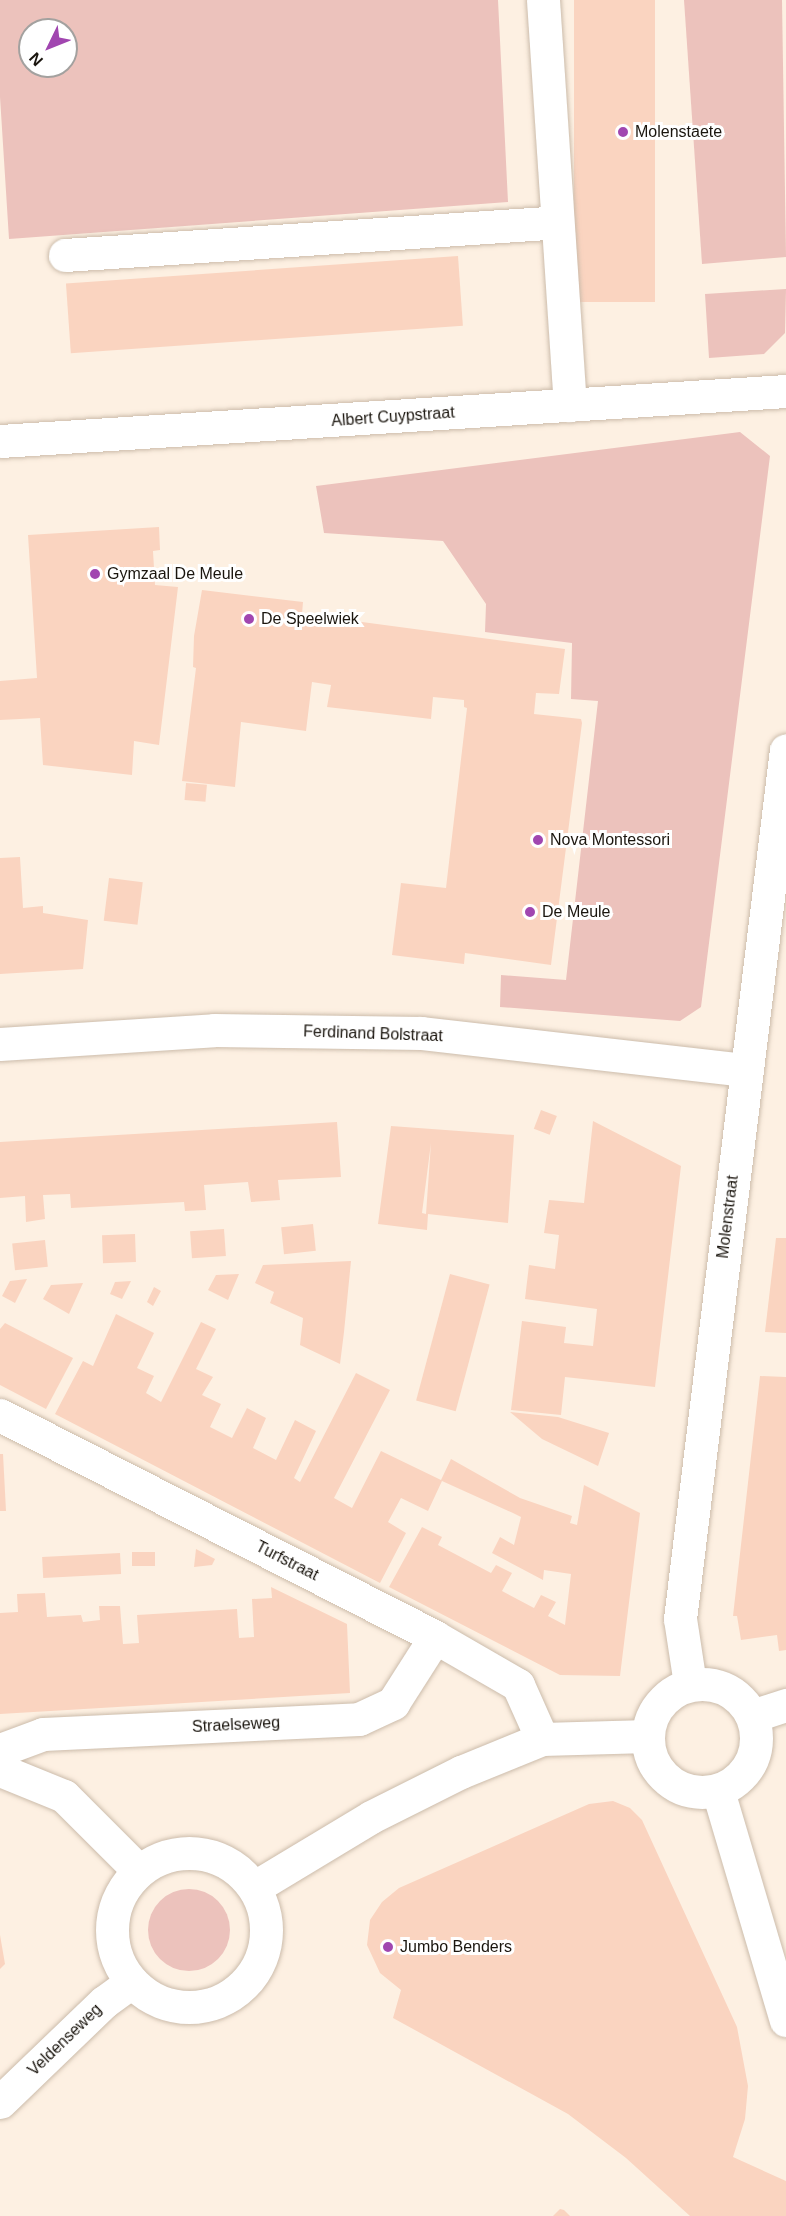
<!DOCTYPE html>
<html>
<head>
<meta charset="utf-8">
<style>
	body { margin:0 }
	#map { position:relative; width:786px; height:2216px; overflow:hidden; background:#fdf0e2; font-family:Arial,sans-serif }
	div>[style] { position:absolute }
	.green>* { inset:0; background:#ecc2bc }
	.round { border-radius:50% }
	.building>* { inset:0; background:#fad4c0; transform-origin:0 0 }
	.roads { filter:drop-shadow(0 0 2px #ccbcab) drop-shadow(0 0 2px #ccbcab) }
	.minor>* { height:33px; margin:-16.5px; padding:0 16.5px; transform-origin:16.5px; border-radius:16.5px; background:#fff }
	.minor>.ring { margin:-16.5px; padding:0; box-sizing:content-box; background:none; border:33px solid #fff; border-radius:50% }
	.dots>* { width:16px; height:16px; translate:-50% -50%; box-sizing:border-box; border:3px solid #fff; border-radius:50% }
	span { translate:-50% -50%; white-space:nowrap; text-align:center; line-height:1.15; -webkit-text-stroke:6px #fff; paint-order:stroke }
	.poi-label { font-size:16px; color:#1a150e }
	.left { translate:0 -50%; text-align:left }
	.street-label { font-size:16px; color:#1a150e }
	.north { position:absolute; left:18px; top:18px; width:60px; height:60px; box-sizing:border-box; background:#fff; border:2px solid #a3a19f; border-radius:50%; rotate:227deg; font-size:16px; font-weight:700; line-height:24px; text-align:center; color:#1a150e }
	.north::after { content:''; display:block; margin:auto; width:21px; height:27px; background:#a146b0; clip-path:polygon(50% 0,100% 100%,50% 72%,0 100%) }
</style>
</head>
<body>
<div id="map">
	<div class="green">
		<div style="clip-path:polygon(evenodd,0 0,498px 0,508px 202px,9px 239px,0 97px,0 0,30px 30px,66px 30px,66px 66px,30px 66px,30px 30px)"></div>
		<div style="clip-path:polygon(684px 0,782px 0,786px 257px,702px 264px)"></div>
		<div style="clip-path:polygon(786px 289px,785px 333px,764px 354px,709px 358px,705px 294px)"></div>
		<div style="clip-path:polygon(740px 432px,770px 456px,701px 1007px,680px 1021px,500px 1007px,501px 975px,566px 980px,598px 701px,571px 699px,572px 643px,485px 632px,486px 604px,443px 541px,324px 533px,316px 486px)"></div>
		<div class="round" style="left:148px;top:1889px;width:82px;height:82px"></div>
	</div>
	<div class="building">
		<div style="left:574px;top:0;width:81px;height:302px"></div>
		<div style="left:458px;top:256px;width:70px;height:393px;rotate:86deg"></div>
		<div style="clip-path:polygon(159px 527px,160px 550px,153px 551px,155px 585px,178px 587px,159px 745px,134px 741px,132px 775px,43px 765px,40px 718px,0 720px,0 681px,37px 678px,28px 535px)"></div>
		<div style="clip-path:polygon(202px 590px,303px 602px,302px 614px,565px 649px,559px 694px,536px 693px,534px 714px,581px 719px,582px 723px,551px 965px,465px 953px,464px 964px,392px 955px,401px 883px,446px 888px,467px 708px,464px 707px,464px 700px,433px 697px,431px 719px,327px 707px,331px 685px,312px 682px,306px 731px,241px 722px,235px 787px,182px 781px,196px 668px,193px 667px,194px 636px)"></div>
		<div style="left:186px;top:783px;width:21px;height:17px;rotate:5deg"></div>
		<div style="clip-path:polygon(20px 857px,23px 908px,43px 906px,43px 913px,88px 920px,83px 969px,0 974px,0 858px)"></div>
		<div style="left:109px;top:878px;width:34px;height:43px;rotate:7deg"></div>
		<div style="left:541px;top:1110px;width:17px;height:20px;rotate:21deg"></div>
		<div style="clip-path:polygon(593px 1121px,681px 1166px,655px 1387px,565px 1377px,561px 1415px,511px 1410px,522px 1321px,566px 1327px,564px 1343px,593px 1346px,597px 1309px,525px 1299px,529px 1265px,555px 1269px,559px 1235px,544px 1233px,549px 1200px,584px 1203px)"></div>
		<div style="clip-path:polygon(337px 1122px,341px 1177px,278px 1180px,280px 1200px,251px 1202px,248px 1182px,204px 1185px,206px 1210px,185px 1211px,184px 1202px,71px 1208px,70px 1194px,43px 1195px,45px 1219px,26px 1222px,25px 1196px,0 1198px,0 1142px)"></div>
		<div style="clip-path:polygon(evenodd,391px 1126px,514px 1135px,508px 1223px,428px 1214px,427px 1230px,378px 1224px,391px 1126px,431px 1143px,426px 1214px,422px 1213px,431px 1143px)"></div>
		<div style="left:313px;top:1224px;width:27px;height:32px;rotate:84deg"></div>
		<div style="left:224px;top:1229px;width:27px;height:34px;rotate:86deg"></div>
		<div style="left:135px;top:1234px;width:28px;height:33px;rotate:88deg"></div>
		<div style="clip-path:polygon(776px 1238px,786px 1238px,786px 1333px,765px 1332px)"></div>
		<div style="left:45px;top:1240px;width:27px;height:33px;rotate:84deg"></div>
		<div style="clip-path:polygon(351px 1261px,344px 1332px,340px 1364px,300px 1345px,303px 1318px,270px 1303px,274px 1292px,255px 1283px,263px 1265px)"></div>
		<div style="clip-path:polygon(239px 1274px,228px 1300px,208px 1290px,216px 1275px)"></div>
		<div style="left:450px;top:1274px;width:41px;height:131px;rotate:15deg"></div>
		<div style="clip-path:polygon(27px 1279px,15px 1303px,2px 1296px,10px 1281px)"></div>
		<div style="clip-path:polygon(131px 1281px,122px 1299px,110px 1294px,115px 1282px)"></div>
		<div style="clip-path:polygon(83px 1283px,69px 1314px,43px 1299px,51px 1285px)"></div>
		<div style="clip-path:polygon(154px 1287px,161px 1291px,153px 1306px,147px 1302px)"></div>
		<div style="clip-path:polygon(116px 1314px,154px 1333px,137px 1368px,154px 1376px,146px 1393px,161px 1402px,201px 1322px,216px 1329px,196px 1369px,213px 1377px,202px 1395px,221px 1404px,210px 1427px,232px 1438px,247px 1408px,266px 1418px,253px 1448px,276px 1460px,295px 1420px,316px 1431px,294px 1478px,300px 1482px,356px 1373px,390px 1390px,334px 1498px,352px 1508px,381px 1451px,441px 1480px,451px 1459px,520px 1498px,572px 1516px,570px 1523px,577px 1525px,584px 1485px,640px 1513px,620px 1676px,560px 1675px,389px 1587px,422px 1527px,442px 1537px,438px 1545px,491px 1573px,496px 1565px,512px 1573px,502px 1591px,534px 1608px,541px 1595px,556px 1602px,548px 1616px,565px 1625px,571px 1574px,544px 1570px,543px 1580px,492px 1553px,500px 1537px,514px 1545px,521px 1517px,513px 1513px,442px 1481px,428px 1511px,401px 1498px,388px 1522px,406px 1533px,380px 1583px,55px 1414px,83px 1361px,93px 1366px)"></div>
		<div style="clip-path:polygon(5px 1323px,73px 1358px,46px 1409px,0 1385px,0 1329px)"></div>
		<div style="clip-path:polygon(760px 1376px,786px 1377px,786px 1650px,779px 1651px,777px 1635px,741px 1640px,737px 1616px,733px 1616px)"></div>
		<div style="clip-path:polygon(510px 1412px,558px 1417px,609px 1433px,598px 1466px,542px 1439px)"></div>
		<div style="clip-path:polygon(0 1454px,3px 1454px,6px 1511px,0 1511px)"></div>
		<div style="clip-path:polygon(196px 1549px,215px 1559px,212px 1565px,194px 1567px)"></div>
		<div style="left:155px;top:1552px;width:14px;height:23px;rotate:90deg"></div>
		<div style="left:120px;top:1553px;width:21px;height:78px;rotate:87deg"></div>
		<div style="clip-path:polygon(271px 1587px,347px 1624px,350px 1693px,0 1714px,0 1613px,18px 1612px,17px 1594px,45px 1593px,47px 1617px,81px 1615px,83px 1622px,100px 1620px,99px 1606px,120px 1606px,123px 1644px,139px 1643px,137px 1615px,237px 1609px,239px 1638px,254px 1637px,252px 1599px,272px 1598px)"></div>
		<div style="clip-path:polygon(613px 1801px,630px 1808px,642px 1820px,737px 2027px,748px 2086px,745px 2119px,733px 2157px,786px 2181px,786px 2216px,690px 2216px,626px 2158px,568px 2114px,393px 2018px,401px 1990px,380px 1973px,367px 1945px,370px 1920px,382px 1902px,399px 1888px,589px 1804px)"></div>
		<div style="clip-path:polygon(0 1935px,5px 1964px,0 1969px)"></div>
		<div style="clip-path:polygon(560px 2209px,564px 2210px,570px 2216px,553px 2216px)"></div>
	</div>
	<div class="roads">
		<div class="minor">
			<div style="left:543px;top:0;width:406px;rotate:86.2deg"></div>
			<div style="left:65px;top:255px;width:493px;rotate:-3.8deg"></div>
			<div style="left:0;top:441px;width:788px;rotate:-3.64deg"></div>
			<div style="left:0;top:1044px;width:214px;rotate:-3.7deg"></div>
			<div style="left:214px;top:1030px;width:207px;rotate:0.8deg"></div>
			<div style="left:421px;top:1033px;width:326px;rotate:6.5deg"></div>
			<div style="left:0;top:1415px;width:488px;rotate:27deg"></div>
			<div style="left:435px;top:1637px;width:96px;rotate:30deg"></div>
			<div style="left:518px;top:1685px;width:59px;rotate:66deg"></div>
			<div class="ring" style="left:648px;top:1684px;width:75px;height:75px"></div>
			<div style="left:690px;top:1684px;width:66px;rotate:-98.7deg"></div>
			<div style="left:680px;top:1619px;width:875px;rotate:-83.05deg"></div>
			<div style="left:752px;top:1716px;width:36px;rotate:-18deg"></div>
			<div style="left:0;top:1750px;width:46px;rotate:-20.4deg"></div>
			<div style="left:43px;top:1734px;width:316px;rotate:-2.7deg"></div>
			<div style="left:359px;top:1719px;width:38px;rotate:-25deg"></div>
			<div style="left:393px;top:1703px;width:78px;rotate:-57.5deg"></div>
			<div style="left:0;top:1770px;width:69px;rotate:22.1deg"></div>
			<div style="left:64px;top:1796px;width:106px;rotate:45deg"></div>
			<div style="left:718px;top:1791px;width:239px;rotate:73.5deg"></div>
			<div class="ring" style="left:112px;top:1853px;width:121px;height:121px"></div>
			<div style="left:255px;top:1887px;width:135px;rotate:-31.1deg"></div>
			<div style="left:371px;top:1817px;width:101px;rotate:-26.6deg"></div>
			<div style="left:461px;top:1772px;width:87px;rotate:-22.2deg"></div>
			<div style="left:542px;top:1739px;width:106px;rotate:-1.6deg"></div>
			<div style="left:0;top:2102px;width:144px;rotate:-43.9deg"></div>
			<div style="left:104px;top:2002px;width:34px;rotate:-36deg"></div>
		</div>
	</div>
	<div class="dots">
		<div style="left:623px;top:132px;background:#a146b0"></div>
		<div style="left:95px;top:574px;background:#a146b0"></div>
		<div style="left:249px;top:619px;background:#a146b0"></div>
		<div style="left:538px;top:840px;background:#a146b0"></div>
		<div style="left:530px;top:912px;background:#a146b0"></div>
		<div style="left:388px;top:1947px;background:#a146b0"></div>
	</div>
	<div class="poi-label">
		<span class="left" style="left:635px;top:132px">Molenstaete</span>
		<span class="left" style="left:107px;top:574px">Gymzaal De Meule</span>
		<span class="left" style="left:261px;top:619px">De Speelwiek</span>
		<span class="left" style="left:550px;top:840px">Nova Montessori</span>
		<span class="left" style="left:542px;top:912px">De Meule</span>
		<span class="left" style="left:400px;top:1947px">Jumbo Benders</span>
	</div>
	<div class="street-label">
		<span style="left:393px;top:417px;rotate:-4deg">Albert Cuypstraat</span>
		<span style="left:373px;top:1034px;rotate:2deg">Ferdinand Bolstraat</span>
		<span style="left:728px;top:1217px;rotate:-83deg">Molenstraat</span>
		<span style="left:287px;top:1561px;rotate:27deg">Turfstraat</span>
		<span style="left:236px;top:1725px;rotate:-3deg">Straelseweg</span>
		<span style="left:65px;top:2040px;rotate:-44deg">Veldenseweg</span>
	</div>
	<div class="north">N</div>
</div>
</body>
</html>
